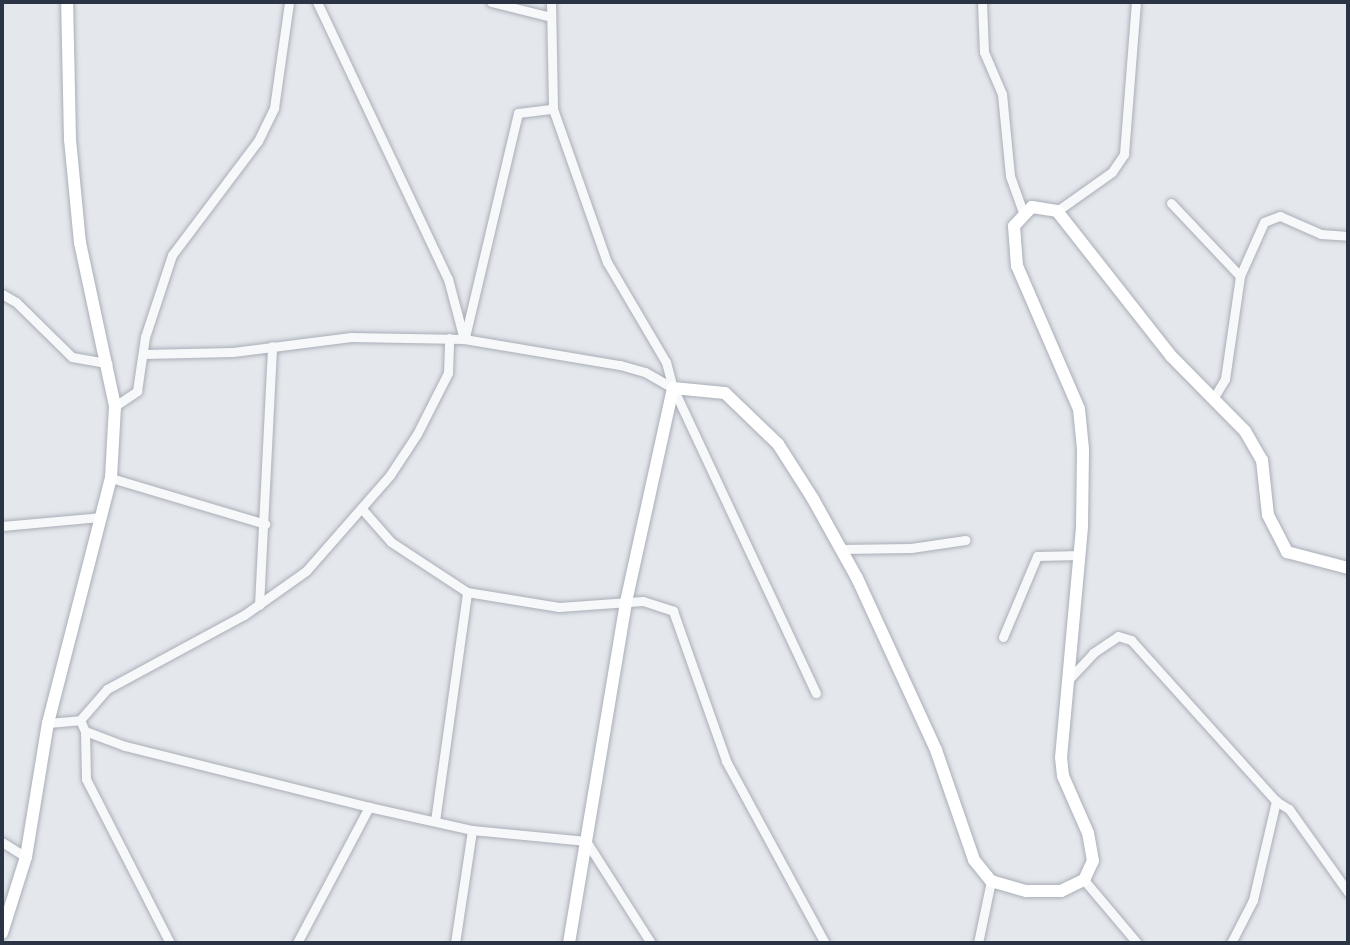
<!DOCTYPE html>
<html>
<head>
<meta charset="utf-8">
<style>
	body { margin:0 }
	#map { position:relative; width:1350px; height:945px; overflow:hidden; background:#e4e7ec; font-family:Barlow,sans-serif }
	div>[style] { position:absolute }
	.roads { filter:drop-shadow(0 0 2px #a9aeb7) drop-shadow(0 0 2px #a9aeb7) }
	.street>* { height:9px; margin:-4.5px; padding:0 4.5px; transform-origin:4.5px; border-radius:4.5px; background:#f7f8fa }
	.secondary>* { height:12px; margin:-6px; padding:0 6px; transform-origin:6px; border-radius:6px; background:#fff }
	span { translate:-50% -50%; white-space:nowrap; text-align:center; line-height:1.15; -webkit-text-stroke:7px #f4f6f9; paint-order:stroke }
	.frame { position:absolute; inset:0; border:4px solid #2b3445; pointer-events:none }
</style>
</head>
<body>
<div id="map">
	<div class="roads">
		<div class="street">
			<div style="left:317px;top:2px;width:306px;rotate:64.7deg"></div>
			<div style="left:448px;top:279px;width:62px;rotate:75.1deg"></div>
			<div style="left:491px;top:2px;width:62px;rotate:14deg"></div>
			<div style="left:551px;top:2px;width:107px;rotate:88.9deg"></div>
			<div style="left:553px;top:109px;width:162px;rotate:70.6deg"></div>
			<div style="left:607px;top:262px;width:116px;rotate:59.5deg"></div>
			<div style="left:666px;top:362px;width:27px;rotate:75deg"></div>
			<div style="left:673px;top:388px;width:337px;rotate:64.9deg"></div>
			<div style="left:982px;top:2px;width:50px;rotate:87.7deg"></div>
			<div style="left:984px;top:52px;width:46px;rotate:66.8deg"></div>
			<div style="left:1002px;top:94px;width:82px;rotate:84.4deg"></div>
			<div style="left:1010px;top:176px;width:41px;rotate:70.3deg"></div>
			<div style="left:1171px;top:203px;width:100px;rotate:46.6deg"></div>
			<div style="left:1057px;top:211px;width:67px;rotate:-35.3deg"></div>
			<div style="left:1112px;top:172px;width:22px;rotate:-56deg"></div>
			<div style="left:1124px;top:154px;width:152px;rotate:-85.5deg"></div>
			<div style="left:2px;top:294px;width:16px;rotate:30deg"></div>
			<div style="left:16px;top:302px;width:78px;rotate:44.5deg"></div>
			<div style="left:72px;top:357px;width:36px;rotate:10deg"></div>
			<div style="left:465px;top:337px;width:230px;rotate:-76.7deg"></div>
			<div style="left:518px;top:113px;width:35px;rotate:-7deg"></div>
			<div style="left:143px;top:354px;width:90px;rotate:-1.3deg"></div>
			<div style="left:233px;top:352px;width:119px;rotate:-7.2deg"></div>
			<div style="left:351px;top:337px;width:113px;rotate:1deg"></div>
			<div style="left:464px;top:339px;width:158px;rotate:9.5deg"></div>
			<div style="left:620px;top:365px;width:26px;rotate:16deg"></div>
			<div style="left:645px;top:372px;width:32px;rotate:30deg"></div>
			<div style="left:1213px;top:399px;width:23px;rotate:-59deg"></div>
			<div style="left:1225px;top:379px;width:104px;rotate:-81.7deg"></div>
			<div style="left:1240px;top:276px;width:59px;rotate:-66deg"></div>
			<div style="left:1264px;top:222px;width:17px;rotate:-21deg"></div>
			<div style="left:1280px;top:216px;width:45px;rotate:23.7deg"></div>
			<div style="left:1321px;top:234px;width:27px;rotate:4deg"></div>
			<div style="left:115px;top:406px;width:27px;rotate:-34deg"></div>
			<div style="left:137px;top:391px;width:55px;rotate:-81.6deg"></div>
			<div style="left:145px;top:337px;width:86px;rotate:-71.8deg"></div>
			<div style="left:172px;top:255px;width:143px;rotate:-53deg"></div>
			<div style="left:258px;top:141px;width:37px;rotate:-64deg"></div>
			<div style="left:274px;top:108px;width:107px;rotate:-81.9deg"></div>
			<div style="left:111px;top:478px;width:161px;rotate:16.6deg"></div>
			<div style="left:362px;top:509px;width:44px;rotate:48.7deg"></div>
			<div style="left:391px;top:542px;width:91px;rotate:33.3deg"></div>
			<div style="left:467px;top:592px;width:93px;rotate:9.3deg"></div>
			<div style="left:559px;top:607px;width:84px;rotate:-4.1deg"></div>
			<div style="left:643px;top:601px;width:32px;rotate:18deg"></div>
			<div style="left:673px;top:611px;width:159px;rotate:70.5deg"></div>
			<div style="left:726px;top:761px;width:207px;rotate:61.5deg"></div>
			<div style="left:2px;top:526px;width:98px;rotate:-5.2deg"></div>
			<div style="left:841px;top:549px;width:70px;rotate:-0.8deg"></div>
			<div style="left:911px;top:548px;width:55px;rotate:-8.4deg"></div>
			<div style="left:259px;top:605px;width:259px;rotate:-87.1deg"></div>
			<div style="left:1003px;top:637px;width:88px;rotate:-67.2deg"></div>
			<div style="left:1037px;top:556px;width:43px;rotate:-1.3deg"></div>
			<div style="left:1071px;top:677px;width:33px;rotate:-47deg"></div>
			<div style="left:1093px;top:653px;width:30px;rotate:-34deg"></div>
			<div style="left:1118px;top:636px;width:14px;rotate:17deg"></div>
			<div style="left:1131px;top:640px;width:217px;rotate:48deg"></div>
			<div style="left:1276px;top:801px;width:15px;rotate:32deg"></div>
			<div style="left:1289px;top:809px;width:102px;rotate:54.6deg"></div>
			<div style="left:80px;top:720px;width:41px;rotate:-48.9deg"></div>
			<div style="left:107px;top:689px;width:156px;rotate:-28.4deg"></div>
			<div style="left:244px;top:615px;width:76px;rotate:-35.4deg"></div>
			<div style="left:306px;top:571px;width:128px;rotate:-48.8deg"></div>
			<div style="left:390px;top:475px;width:49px;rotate:-56.6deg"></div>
			<div style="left:417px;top:434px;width:68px;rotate:-63.1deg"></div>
			<div style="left:448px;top:373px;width:35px;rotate:-88deg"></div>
			<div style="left:48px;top:723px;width:32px;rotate:-5deg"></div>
			<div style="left:80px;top:720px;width:12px;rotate:66deg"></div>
			<div style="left:85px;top:731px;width:48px;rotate:88.8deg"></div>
			<div style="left:86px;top:779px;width:184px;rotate:62.9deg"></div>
			<div style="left:85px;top:731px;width:43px;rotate:20.6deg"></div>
			<div style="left:125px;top:746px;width:252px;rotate:14deg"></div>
			<div style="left:369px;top:807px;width:106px;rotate:12.6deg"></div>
			<div style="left:472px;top:830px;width:115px;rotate:5.5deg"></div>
			<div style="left:586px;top:841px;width:121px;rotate:57.5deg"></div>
			<div style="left:435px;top:821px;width:231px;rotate:-82deg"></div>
			<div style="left:2px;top:842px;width:28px;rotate:32deg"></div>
			<div style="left:1084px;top:880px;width:82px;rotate:49.9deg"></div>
			<div style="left:297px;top:943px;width:154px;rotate:-62.1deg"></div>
			<div style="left:455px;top:943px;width:114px;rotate:-81.4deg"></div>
			<div style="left:978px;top:943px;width:63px;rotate:-78.2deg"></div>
			<div style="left:1231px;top:943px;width:48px;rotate:-62.9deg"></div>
			<div style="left:1253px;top:900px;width:102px;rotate:-76.9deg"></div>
		</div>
		<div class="secondary">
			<div style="left:2px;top:933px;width:80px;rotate:-72.5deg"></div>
			<div style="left:26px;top:857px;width:136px;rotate:-80.7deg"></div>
			<div style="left:48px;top:723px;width:253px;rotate:-75.6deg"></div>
			<div style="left:111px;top:478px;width:72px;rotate:-86.8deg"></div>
			<div style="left:115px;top:406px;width:167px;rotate:-102.1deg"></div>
			<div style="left:80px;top:243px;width:103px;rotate:-95.5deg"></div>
			<div style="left:70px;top:140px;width:138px;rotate:-91.2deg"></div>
			<div style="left:569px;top:943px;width:346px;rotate:-80.5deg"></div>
			<div style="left:626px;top:602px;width:219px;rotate:-77.6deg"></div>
			<div style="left:673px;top:388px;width:52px;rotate:5.5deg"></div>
			<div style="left:725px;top:393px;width:74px;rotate:43.9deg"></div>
			<div style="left:778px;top:444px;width:65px;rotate:57.5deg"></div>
			<div style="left:813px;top:499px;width:90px;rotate:60.9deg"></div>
			<div style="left:857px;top:578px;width:189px;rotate:65.3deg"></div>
			<div style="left:936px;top:750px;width:116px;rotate:70.9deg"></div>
			<div style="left:974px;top:860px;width:27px;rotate:51deg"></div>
			<div style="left:991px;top:881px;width:37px;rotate:16deg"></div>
			<div style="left:1027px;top:891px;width:34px"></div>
			<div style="left:1061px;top:891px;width:25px;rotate:-26deg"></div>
			<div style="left:1084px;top:880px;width:21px;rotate:-65deg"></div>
			<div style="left:1093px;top:861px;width:28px;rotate:-100deg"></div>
			<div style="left:1088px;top:833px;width:62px;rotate:-113.7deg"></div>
			<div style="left:1063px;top:776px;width:18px;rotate:-96deg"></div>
			<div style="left:1061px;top:758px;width:234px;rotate:-84.8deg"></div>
			<div style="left:1082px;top:525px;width:76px;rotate:-89.2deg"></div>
			<div style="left:1083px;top:449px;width:40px;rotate:-95.7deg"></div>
			<div style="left:1079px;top:409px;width:156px;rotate:-113.4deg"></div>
			<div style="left:1017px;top:266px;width:40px;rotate:-94.3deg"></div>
			<div style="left:1014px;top:226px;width:26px;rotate:-47deg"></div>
			<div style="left:1032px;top:207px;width:25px;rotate:9deg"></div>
			<div style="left:1057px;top:211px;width:184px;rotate:51.8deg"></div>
			<div style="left:1171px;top:356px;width:105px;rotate:45.4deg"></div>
			<div style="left:1245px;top:431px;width:34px;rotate:60deg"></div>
			<div style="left:1262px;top:460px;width:55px;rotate:83.8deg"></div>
			<div style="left:1268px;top:515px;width:42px;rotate:62.8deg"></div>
			<div style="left:1287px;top:552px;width:63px;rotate:14.7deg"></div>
		</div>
	</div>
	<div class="frame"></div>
</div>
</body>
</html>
